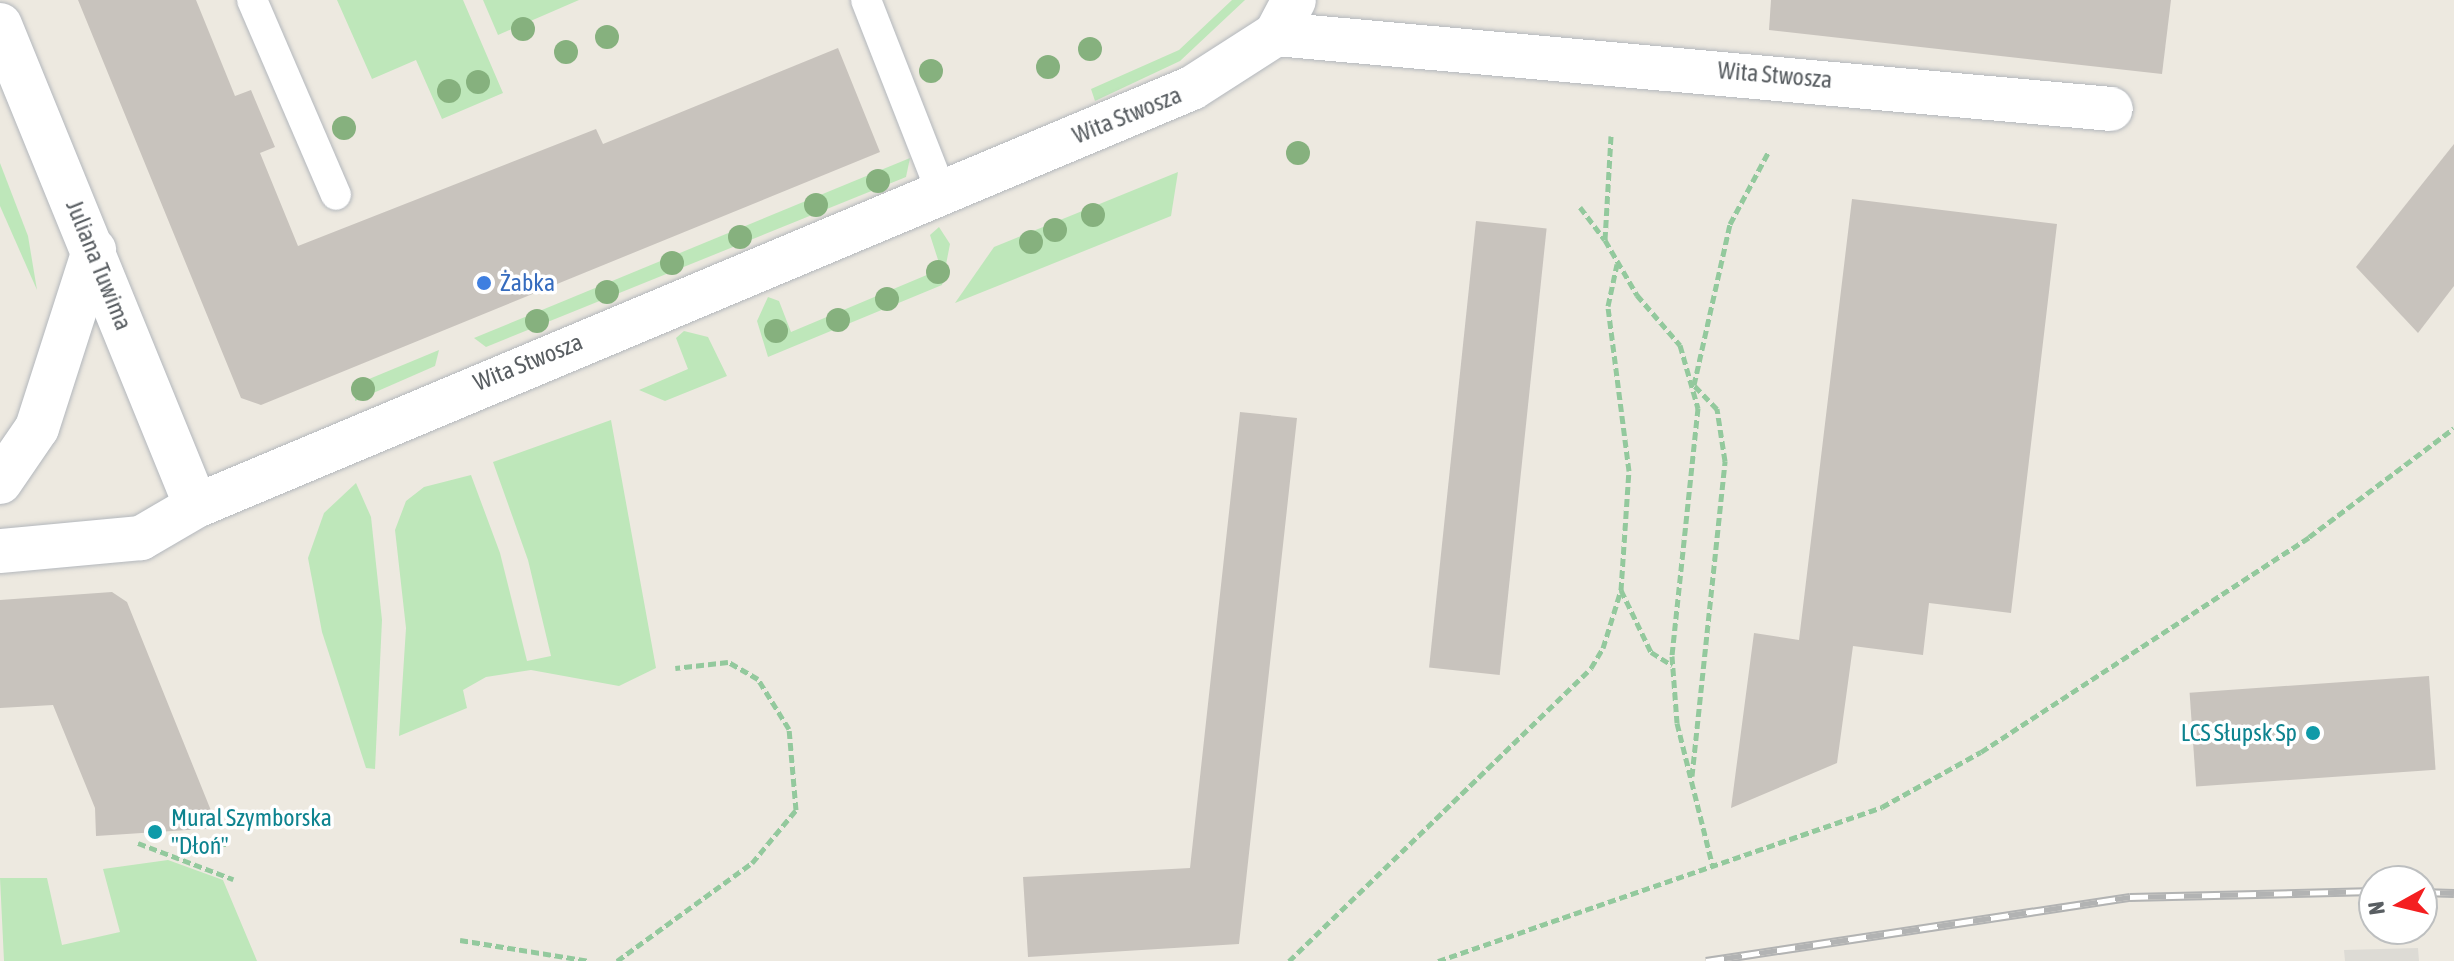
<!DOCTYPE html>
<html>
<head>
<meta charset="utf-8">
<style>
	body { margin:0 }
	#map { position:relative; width:2454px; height:961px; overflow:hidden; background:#ede9e0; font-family:"Asap Condensed",sans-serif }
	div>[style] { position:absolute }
	.industrial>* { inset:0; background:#dddbd5 }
	.green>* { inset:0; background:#bee7ba }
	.building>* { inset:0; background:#c8c3bd; transform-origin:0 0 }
	.path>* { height:5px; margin-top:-2.5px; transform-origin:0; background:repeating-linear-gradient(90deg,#93c99d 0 8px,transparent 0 12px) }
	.roads { filter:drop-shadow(0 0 2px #b3b7bc) drop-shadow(0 0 2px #b3b7bc) }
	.lane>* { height:30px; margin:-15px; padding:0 15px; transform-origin:15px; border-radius:15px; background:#fff }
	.street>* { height:44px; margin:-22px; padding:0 22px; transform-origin:22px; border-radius:22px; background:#fff }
	.secondary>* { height:44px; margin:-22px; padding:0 22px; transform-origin:22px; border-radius:22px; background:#fff }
	.rail>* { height:9px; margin-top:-4.5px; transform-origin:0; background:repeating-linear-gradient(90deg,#fff 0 18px,#b2b3b3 0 36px); box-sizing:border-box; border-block:2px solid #b2b3b3 }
	.trees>* { width:24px; height:24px; margin:-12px; border-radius:50%; background:#86b17e }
	.dots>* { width:22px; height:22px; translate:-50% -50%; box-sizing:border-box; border:4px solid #fff; border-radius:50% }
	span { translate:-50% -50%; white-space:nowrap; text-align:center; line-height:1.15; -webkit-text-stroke:7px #fff; paint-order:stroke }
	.street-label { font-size:24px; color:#595e62 }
	.shop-label { font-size:24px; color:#366cbe }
	.left { translate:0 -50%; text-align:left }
	.culture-label { font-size:24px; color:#0d838f }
	.right { translate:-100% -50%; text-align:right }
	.north { position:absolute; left:2358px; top:865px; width:80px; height:80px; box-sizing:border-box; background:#fff; border:2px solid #bdbfc0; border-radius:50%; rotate:262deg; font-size:22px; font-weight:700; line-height:32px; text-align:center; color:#595e62 }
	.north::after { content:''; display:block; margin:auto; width:28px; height:36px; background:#f41f20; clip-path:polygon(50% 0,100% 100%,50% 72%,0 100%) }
</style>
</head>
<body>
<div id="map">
	<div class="industrial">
		<div style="clip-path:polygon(2418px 948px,2419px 961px,2345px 961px,2344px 950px)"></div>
	</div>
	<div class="green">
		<div style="clip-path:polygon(337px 0,463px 0,503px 93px,442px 119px,416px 60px,372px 79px)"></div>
		<div style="clip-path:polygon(483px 0,579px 0,498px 35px)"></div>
		<div style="clip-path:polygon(1232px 0,1245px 0,1180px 61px,1095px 101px,1091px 89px,1179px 50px)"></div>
		<div style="clip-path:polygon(910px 158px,906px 177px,486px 347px,474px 338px)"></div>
		<div style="clip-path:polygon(0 163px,28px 236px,37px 290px,0 206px)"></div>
		<div style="clip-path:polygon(1178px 172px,1171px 216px,955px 303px,994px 247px)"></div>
		<div style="clip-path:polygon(939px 227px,950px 244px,942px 285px,768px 357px,757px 321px,768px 297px,779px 301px,791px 332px,941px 269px,930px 235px)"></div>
		<div style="clip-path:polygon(684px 331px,708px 337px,727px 376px,665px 401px,639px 390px,688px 369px,676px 338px)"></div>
		<div style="clip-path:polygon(439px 350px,435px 366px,355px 401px,357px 384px)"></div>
		<div style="clip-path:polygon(611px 420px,656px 668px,619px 686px,531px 670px,486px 677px,463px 690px,467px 708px,399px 736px,406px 628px,395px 530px,406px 501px,424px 487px,471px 475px,500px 553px,527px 661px,551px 656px,528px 560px,493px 462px)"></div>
		<div style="clip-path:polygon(356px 483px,371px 517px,382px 620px,375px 769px,366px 768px,322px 632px,308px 558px,324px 513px)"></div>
		<div style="clip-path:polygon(168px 860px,223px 880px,257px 961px,4px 961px,0 878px,47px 878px,62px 945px,120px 932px,103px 869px)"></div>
	</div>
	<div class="building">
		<div style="clip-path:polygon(78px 0,196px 0,235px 96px,251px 90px,275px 147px,260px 153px,298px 246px,596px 129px,603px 144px,838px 48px,880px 152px,261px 405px,241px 398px)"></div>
		<div style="clip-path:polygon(1771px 0,2171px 0,2162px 74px,1769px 30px)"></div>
		<div style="clip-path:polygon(2454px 144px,2454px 286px,2418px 333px,2356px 267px)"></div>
		<div style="clip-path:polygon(1852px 199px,2057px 224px,2011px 613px,1929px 603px,1923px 655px,1853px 646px,1837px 763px,1731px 808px,1754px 633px,1799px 640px)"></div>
		<div style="left:1476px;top:221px;width:71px;height:449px;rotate:6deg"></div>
		<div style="clip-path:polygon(1240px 412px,1297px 418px,1239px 944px,1028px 957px,1023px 877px,1190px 868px)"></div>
		<div style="clip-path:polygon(112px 592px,127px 602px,218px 828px,96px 836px,95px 808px,53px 705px,0 708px,0 600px)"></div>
		<div style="left:2429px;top:676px;width:94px;height:240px;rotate:86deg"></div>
	</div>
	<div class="path">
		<div style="left:1611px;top:136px;width:104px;rotate:93.3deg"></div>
		<div style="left:1605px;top:240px;width:64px;rotate:59.8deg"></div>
		<div style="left:1637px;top:295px;width:66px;rotate:49.3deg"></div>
		<div style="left:1680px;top:345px;width:66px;rotate:74.1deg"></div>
		<div style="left:1698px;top:408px;width:249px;rotate:96deg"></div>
		<div style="left:1672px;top:656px;width:67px;rotate:85.7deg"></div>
		<div style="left:1677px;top:723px;width:148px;rotate:76deg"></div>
		<div style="left:1580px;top:207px;width:41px;rotate:52.9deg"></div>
		<div style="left:1621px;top:590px;width:69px;rotate:64.2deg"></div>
		<div style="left:1651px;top:652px;width:25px;rotate:32deg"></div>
		<div style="left:1692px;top:776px;width:317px;rotate:-84deg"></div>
		<div style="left:1725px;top:461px;width:53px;rotate:-98.7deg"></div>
		<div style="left:1717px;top:409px;width:33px;rotate:-134deg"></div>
		<div style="left:1694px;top:385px;width:165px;rotate:-77.4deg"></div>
		<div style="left:1730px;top:224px;width:83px;rotate:-61.9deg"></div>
		<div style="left:138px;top:843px;width:102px;rotate:20.8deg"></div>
		<div style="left:182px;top:844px;width:47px"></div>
		<div style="left:460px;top:940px;width:131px;rotate:9.2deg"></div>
		<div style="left:617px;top:961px;width:167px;rotate:-36deg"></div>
		<div style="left:752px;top:863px;width:69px;rotate:-50.3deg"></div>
		<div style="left:796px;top:810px;width:81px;rotate:-94.9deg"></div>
		<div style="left:789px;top:729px;width:59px;rotate:-121.8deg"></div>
		<div style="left:758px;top:679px;width:34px;rotate:-150deg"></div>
		<div style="left:728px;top:662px;width:53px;rotate:173.5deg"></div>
		<div style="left:1289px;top:961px;width:421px;rotate:-44.1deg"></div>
		<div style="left:1591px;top:668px;width:23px;rotate:-59deg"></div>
		<div style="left:1603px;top:648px;width:61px;rotate:-72.8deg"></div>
		<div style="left:1621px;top:590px;width:119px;rotate:-86.2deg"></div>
		<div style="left:1629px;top:471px;width:166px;rotate:-97.3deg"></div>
		<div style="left:1608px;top:306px;width:43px;rotate:-77.9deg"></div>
		<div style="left:1438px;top:961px;width:470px;rotate:-19.1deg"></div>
		<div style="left:1882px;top:807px;width:113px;rotate:-29.1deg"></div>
		<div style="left:1981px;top:752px;width:392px;rotate:-33.2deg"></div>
		<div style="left:2309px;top:537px;width:181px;rotate:-36.9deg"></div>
	</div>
	<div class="roads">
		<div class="lane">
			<div style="left:252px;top:0;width:212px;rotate:66.7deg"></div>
			<div style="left:866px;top:0;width:205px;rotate:68.6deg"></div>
		</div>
		<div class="street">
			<div style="left:1276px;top:34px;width:838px;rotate:5.13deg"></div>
			<div style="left:0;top:482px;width:65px;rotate:-55.6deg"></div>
			<div style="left:37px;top:428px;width:187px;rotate:-72.2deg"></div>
			<div style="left:196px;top:506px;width:1080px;rotate:-22.77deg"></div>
			<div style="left:1192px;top:88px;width:100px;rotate:-32.7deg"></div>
			<div style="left:1276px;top:34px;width:38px;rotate:-62deg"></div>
		</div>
		<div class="secondary">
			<div style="left:0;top:25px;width:519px;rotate:67.83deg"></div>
			<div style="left:196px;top:506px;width:64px;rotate:149.8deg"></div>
			<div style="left:141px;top:538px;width:142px;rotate:174.7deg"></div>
		</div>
	</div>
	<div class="rail">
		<div style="left:2422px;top:892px;width:32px;rotate:2deg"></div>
		<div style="left:1706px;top:961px;width:429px;rotate:-8.6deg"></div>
		<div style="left:2130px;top:897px;width:244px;rotate:-1.4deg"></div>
	</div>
	<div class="trees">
		<div style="left:523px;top:29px"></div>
		<div style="left:607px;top:37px"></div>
		<div style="left:1090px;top:49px"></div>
		<div style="left:566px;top:52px"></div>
		<div style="left:1048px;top:67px"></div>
		<div style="left:931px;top:71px"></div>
		<div style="left:478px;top:82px"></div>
		<div style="left:449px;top:91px"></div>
		<div style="left:344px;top:128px"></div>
		<div style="left:1298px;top:153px"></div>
		<div style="left:878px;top:181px"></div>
		<div style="left:816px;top:205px"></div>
		<div style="left:1093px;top:215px"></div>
		<div style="left:1055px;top:230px"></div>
		<div style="left:740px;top:237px"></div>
		<div style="left:1031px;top:242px"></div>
		<div style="left:672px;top:263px"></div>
		<div style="left:938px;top:272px"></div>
		<div style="left:607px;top:292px"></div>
		<div style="left:887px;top:299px"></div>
		<div style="left:838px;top:320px"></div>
		<div style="left:537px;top:321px"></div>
		<div style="left:776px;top:331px"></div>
		<div style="left:363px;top:389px"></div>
	</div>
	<div class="dots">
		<div style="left:484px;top:283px;background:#3f7fe0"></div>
		<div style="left:2313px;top:733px;background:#0f9aa8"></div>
		<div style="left:155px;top:832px;background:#0f9aa8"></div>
	</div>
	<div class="street-label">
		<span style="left:1775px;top:75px;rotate:5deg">Wita Stwosza</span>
		<span style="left:1127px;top:115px;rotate:-22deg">Wita Stwosza</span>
		<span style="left:99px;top:265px;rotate:68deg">Juliana Tuwima</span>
		<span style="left:528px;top:362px;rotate:-22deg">Wita Stwosza</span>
	</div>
	<div class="shop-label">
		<span class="left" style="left:500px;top:283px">Żabka</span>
	</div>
	<div class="culture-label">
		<span class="right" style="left:2297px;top:733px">LCS Słupsk Sp</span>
		<span class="left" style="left:171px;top:832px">Mural Szymborska<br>"Dłoń"</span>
	</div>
	<div class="north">N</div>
</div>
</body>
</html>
